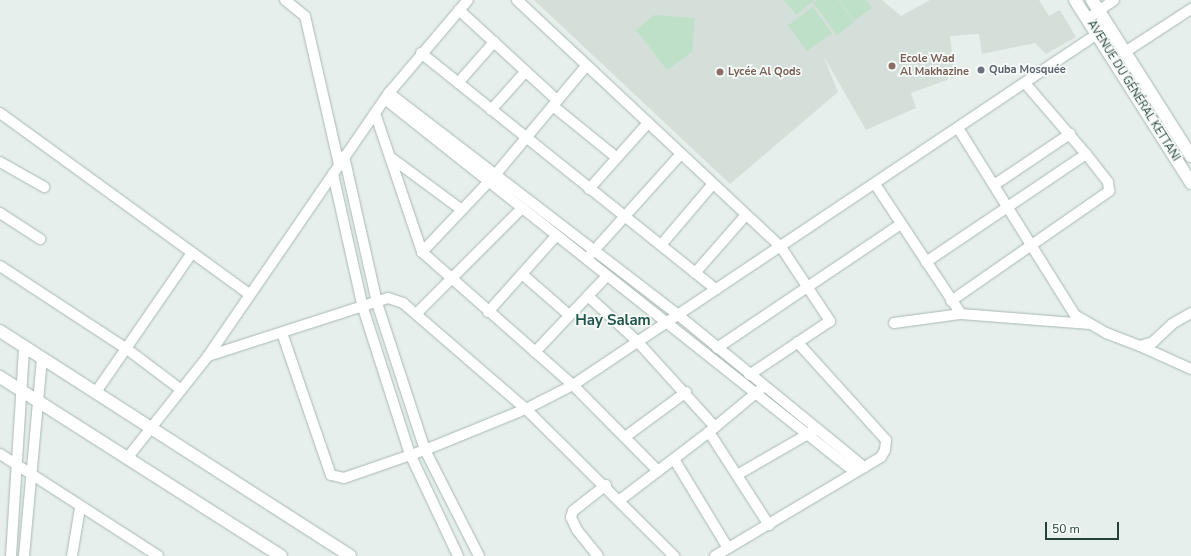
<!DOCTYPE html>
<html>
<head>
<meta charset="utf-8">
<style>
	body { margin:0 }
	#map { position:relative; width:1191px; height:556px; overflow:hidden; background:#e6efeb; font-family:"Nunito Sans",sans-serif }
	div>[style] { position:absolute }
	.built>* { inset:0; background:#d4dfda }
	.green>* { inset:0; background:#bfe0c8; transform-origin:0 0 }
	.roads { filter:drop-shadow(0 0 1px #a8b8b2) drop-shadow(0 0 1px #a8b8b2) }
	.minor>* { height:10px; margin:-5px; padding:0 5px; transform-origin:5px; border-radius:5px; background:#fff }
	.tertiary>* { height:12px; margin:-6px; padding:0 6px; transform-origin:6px; border-radius:6px; background:#fff }
	.dots>* { width:11px; height:11px; translate:-50% -50%; box-sizing:border-box; border:2px solid #f7fbf9; border-radius:50% }
	span { translate:-50% -50%; white-space:nowrap; text-align:center; line-height:1.15; -webkit-text-stroke:3.5px #f7fbf9; paint-order:stroke }
	.education-label { font-size:11px; color:#785e54; font-weight:700 }
	.left { translate:0 -50%; text-align:left }
	.worship-label { font-size:11px; color:#5b616d; font-weight:700 }
	.street-label { font-size:11px; color:#24423a }
	.district-label { font-size:15px; color:#1f5548; font-weight:700 }
	.scale { position:absolute; left:1045px; top:522px; width:74px; height:18px; box-sizing:border-box; border:2px solid #24423a; border-top:0; padding-left:5px; font-size:12px; line-height:14px; white-space:nowrap; color:#24423a; -webkit-text-stroke:3px #f7fbf9; paint-order:stroke }
</style>
</head>
<body>
<div id="map">
	<div class="built">
		<div style="clip-path:polygon(534px 0,882px 0,901px 16px,930px 0,1039px 0,1049px 16px,1060px 10px,1076px 37px,1046px 54px,1035px 43px,982px 54px,979px 34px,950px 36px,955px 77px,911px 93px,916px 108px,866px 130px,823px 55px,838px 92px,730px 184px)"></div>
	</div>
	<div class="green">
		<div style="clip-path:polygon(784px 0,815px 0,796px 15px)"></div>
		<div style="clip-path:polygon(818px 0,838px 0,854px 22px,837px 35px,813px 3px)"></div>
		<div style="clip-path:polygon(839px 0,866px 0,872px 8px,854px 21px)"></div>
		<div style="left:813px;top:7px;width:32px;height:31px;rotate:54deg"></div>
		<div style="clip-path:polygon(654px 15px,695px 18px,692px 52px,667px 70px,636px 30px)"></div>
	</div>
	<div class="roads">
		<div class="minor">
			<div style="left:285px;top:0;width:26px;rotate:39deg"></div>
			<div style="left:305px;top:16px;width:152px;rotate:77.1deg"></div>
			<div style="left:517px;top:0;width:362px;rotate:43.1deg"></div>
			<div style="left:781px;top:247px;width:89px;rotate:56.5deg"></div>
			<div style="left:830px;top:321px;width:97px;rotate:146.3deg"></div>
			<div style="left:459px;top:10px;width:133px;rotate:42.6deg"></div>
			<div style="left:1087px;top:19px;width:33px;rotate:-35deg"></div>
			<div style="left:1125px;top:52px;width:79px;rotate:-33.1deg"></div>
			<div style="left:421px;top:53px;width:378px;rotate:38.7deg"></div>
			<div style="left:458px;top:83px;width:55px;rotate:-48.7deg"></div>
			<div style="left:389px;top:93px;width:363px;rotate:37.5deg"></div>
			<div style="left:677px;top:314px;width:242px;rotate:39.3deg"></div>
			<div style="left:385px;top:99px;width:600px;rotate:38.44deg"></div>
			<div style="left:553px;top:106px;width:82px;rotate:39.1deg"></div>
			<div style="left:491px;top:110px;width:52px;rotate:-48.1deg"></div>
			<div style="left:0;top:113px;width:306px;rotate:36deg"></div>
			<div style="left:375px;top:113px;width:147px;rotate:71.3deg"></div>
			<div style="left:422px;top:252px;width:201px;rotate:41.4deg"></div>
			<div style="left:573px;top:385px;width:121px;rotate:45.3deg"></div>
			<div style="left:958px;top:128px;width:221px;rotate:58deg"></div>
			<div style="left:1075px;top:315px;width:36px;rotate:30deg"></div>
			<div style="left:1106px;top:333px;width:36px;rotate:21deg"></div>
			<div style="left:1140px;top:346px;width:14px;rotate:-17deg"></div>
			<div style="left:1153px;top:342px;width:26px;rotate:-43deg"></div>
			<div style="left:1172px;top:324px;width:22px;rotate:-30deg"></div>
			<div style="left:344px;top:156px;width:151px;rotate:77.3deg"></div>
			<div style="left:377px;top:303px;width:155px;rotate:71.9deg"></div>
			<div style="left:425px;top:450px;width:119px;rotate:63deg"></div>
			<div style="left:390px;top:157px;width:89px;rotate:36.4deg"></div>
			<div style="left:0;top:162px;width:51px;rotate:29.6deg"></div>
			<div style="left:333px;top:174px;width:137px;rotate:77.4deg"></div>
			<div style="left:363px;top:308px;width:153px;rotate:72.2deg"></div>
			<div style="left:410px;top:454px;width:113px;rotate:64.8deg"></div>
			<div style="left:875px;top:184px;width:156px;rotate:56.5deg"></div>
			<div style="left:994px;top:185px;width:92px;rotate:-33.9deg"></div>
			<div style="left:589px;top:189px;width:89px;rotate:-48.2deg"></div>
			<div style="left:0;top:213px;width:48px;rotate:33deg"></div>
			<div style="left:661px;top:245px;width:80px;rotate:-49.6deg"></div>
			<div style="left:422px;top:252px;width:106px;rotate:-46.5deg"></div>
			<div style="left:495px;top:175px;width:143px;rotate:-50.1deg"></div>
			<div style="left:590px;top:255px;width:136px;rotate:-48deg"></div>
			<div style="left:926px;top:262px;width:193px;rotate:-34deg"></div>
			<div style="left:0;top:266px;width:152px;rotate:33.2deg"></div>
			<div style="left:127px;top:349px;width:66px;rotate:37deg"></div>
			<div style="left:695px;top:273px;width:77px;rotate:-48.7deg"></div>
			<div style="left:522px;top:274px;width:62px;rotate:41.1deg"></div>
			<div style="left:588px;top:296px;width:67px;rotate:42.6deg"></div>
			<div style="left:637px;top:341px;width:116px;rotate:47.8deg"></div>
			<div style="left:951px;top:301px;width:193px;rotate:-34.8deg"></div>
			<div style="left:1109px;top:191px;width:9px;rotate:-96deg"></div>
			<div style="left:1108px;top:182px;width:36px;rotate:-128deg"></div>
			<div style="left:1086px;top:154px;width:94px;rotate:-130.7deg"></div>
			<div style="left:488px;top:312px;width:102px;rotate:-48.2deg"></div>
			<div style="left:416px;top:314px;width:150px;rotate:-45deg"></div>
			<div style="left:894px;top:323px;width:68px;rotate:-7.7deg"></div>
			<div style="left:961px;top:314px;width:126px;rotate:4.5deg"></div>
			<div style="left:282px;top:333px;width:150px;rotate:71deg"></div>
			<div style="left:331px;top:475px;width:13px;rotate:13deg"></div>
			<div style="left:344px;top:478px;width:86px;rotate:-19.1deg"></div>
			<div style="left:425px;top:450px;width:109px;rotate:-22.1deg"></div>
			<div style="left:526px;top:409px;width:53px;rotate:-27.1deg"></div>
			<div style="left:573px;top:385px;width:645px;rotate:-33.81deg"></div>
			<div style="left:1140px;top:346px;width:56px;rotate:24.3deg"></div>
			<div style="left:717px;top:348px;width:222px;rotate:-34deg"></div>
			<div style="left:535px;top:352px;width:103px;rotate:-46.6deg"></div>
			<div style="left:208px;top:356px;width:189px;rotate:-17.9deg"></div>
			<div style="left:388px;top:298px;width:16px;rotate:18deg"></div>
			<div style="left:403px;top:303px;width:162px;rotate:40.8deg"></div>
			<div style="left:526px;top:409px;width:209px;rotate:44.8deg"></div>
			<div style="left:762px;top:388px;width:69px;rotate:140.3deg"></div>
			<div style="left:709px;top:432px;width:111px;rotate:57.2deg"></div>
			<div style="left:96px;top:392px;width:169px;rotate:-55.4deg"></div>
			<div style="left:625px;top:437px;width:76px;rotate:-36.4deg"></div>
			<div style="left:0;top:454px;width:188px;rotate:32.8deg"></div>
			<div style="left:128px;top:457px;width:129px;rotate:-51.6deg"></div>
			<div style="left:208px;top:356px;width:319px;rotate:-55.5deg"></div>
			<div style="left:389px;top:93px;width:122px;rotate:-49.7deg"></div>
			<div style="left:674px;top:459px;width:104px;rotate:58.8deg"></div>
			<div style="left:737px;top:475px;width:90px;rotate:-30deg"></div>
			<div style="left:620px;top:500px;width:112px;rotate:-37.4deg"></div>
			<div style="left:11px;top:556px;width:209px;rotate:-86.4deg"></div>
			<div style="left:24px;top:556px;width:198px;rotate:-84.8deg"></div>
			<div style="left:72px;top:556px;width:49px;rotate:-80.5deg"></div>
			<div style="left:598px;top:556px;width:33px;rotate:-129deg"></div>
			<div style="left:577px;top:530px;width:14px;rotate:-115deg"></div>
			<div style="left:571px;top:517px;width:6px;rotate:-72deg"></div>
			<div style="left:573px;top:511px;width:42px;rotate:-38.2deg"></div>
			<div style="left:715px;top:556px;width:193px;rotate:-30.8deg"></div>
			<div style="left:881px;top:457px;width:8px;rotate:-60deg"></div>
			<div style="left:885px;top:450px;width:10px;rotate:-84deg"></div>
			<div style="left:886px;top:440px;width:132px;rotate:-132.2deg"></div>
		</div>
		<div class="tertiary">
			<div style="left:1075px;top:0;width:217px;rotate:57.6deg"></div>
			<div style="left:1092px;top:0;width:185px;rotate:57.6deg"></div>
			<div style="left:0;top:331px;width:416px;rotate:32.7deg"></div>
			<div style="left:0;top:377px;width:333px;rotate:32.5deg"></div>
		</div>
	</div>
	<div class="dots">
		<div style="left:892px;top:66px;background:#8d6e63"></div>
		<div style="left:981px;top:70px;background:#6b7280"></div>
		<div style="left:720px;top:72px;background:#8d6e63"></div>
	</div>
	<div class="education-label">
		<span class="left" style="left:900px;top:66px">Ecole Wad<br>Al Makhazine</span>
		<span class="left" style="left:728px;top:72px">Lycée Al Qods</span>
	</div>
	<div class="worship-label">
		<span class="left" style="left:989px;top:70px">Quba Mosquée</span>
	</div>
	<div class="street-label">
		<span style="left:1133px;top:91px;rotate:58deg">AVENUE DU GÉNÉRAL KETTANI</span>
	</div>
	<div class="district-label">
		<span style="left:613px;top:321px">Hay Salam</span>
	</div>
	<div class="scale">50 m</div>
</div>
</body>
</html>
